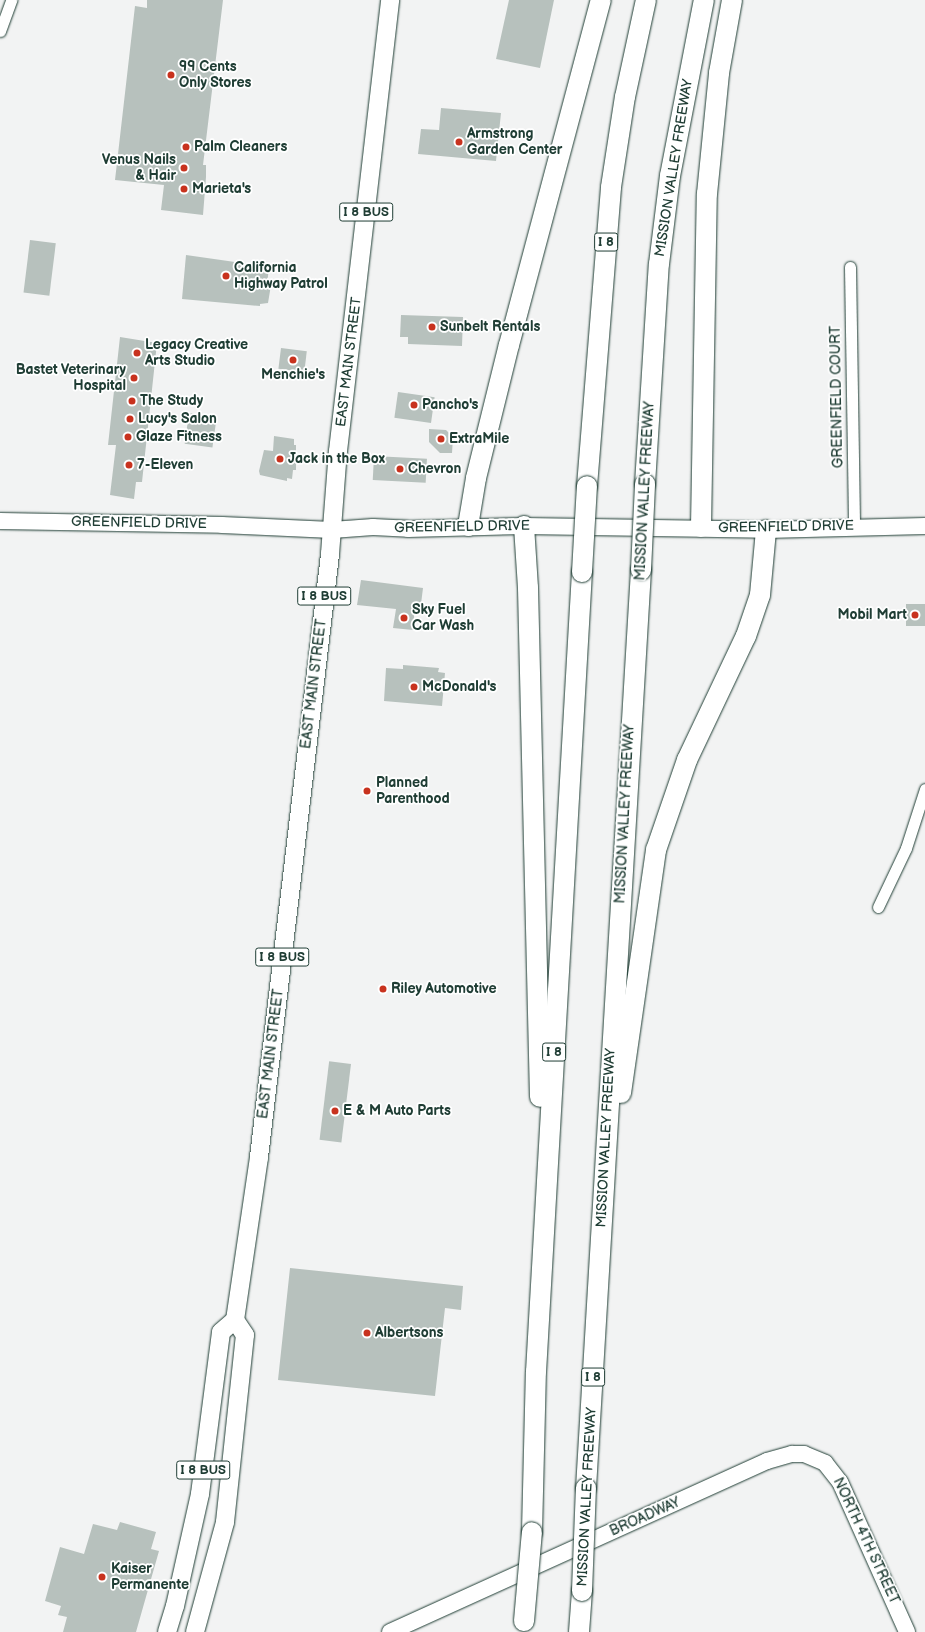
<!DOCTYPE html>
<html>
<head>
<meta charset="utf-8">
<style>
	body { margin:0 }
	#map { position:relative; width:925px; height:1632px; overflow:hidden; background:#f2f3f3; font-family:"Balsamiq Sans",sans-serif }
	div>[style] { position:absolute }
	.building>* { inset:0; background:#b7c1bd; transform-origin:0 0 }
	.roads { filter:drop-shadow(0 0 1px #1f3d34) drop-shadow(0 0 1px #1f3d34) }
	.street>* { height:11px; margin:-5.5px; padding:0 5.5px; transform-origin:5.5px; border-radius:5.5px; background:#fff }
	.secondary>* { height:16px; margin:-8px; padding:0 8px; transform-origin:8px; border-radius:8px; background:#fff }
	.primary>* { height:18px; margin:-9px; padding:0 9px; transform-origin:9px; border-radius:9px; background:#fff }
	.highway>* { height:20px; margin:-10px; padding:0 10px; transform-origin:10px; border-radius:10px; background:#fff }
	.bridges { filter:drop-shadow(0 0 1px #1f3d34) drop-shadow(0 0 1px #1f3d34) }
	.highway-bridge>* { height:20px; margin:-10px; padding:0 10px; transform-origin:10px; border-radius:10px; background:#fff }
	.dots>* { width:11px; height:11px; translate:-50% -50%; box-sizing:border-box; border:2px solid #fff; border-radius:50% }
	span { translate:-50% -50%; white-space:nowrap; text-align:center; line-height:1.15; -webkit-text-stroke:3.5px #fff; paint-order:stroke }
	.shield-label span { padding:1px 3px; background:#fff; border:1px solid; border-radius:3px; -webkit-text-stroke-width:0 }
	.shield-label { font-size:13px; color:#1f3d34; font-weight:700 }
	.poi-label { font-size:14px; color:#1f3d34; font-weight:700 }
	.left { translate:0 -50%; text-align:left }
	.right { translate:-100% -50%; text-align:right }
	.street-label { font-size:14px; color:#1f3d34 }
</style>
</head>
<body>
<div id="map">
	<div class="building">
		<div style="clip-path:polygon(147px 0,223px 0,203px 165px,206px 165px,206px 177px,203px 215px,161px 210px,164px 185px,115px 180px,135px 6px,147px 8px)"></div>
		<div style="clip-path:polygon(509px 0,554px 0,540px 68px,496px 59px)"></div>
		<div style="clip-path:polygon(441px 108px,501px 113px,496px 161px,418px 154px,421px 129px,439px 130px)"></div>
		<div style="left:30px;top:240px;width:26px;height:53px;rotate:7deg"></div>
		<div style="clip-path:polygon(186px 255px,269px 267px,267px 285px,271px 285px,268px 303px,260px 304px,260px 306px,182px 299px)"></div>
		<div style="clip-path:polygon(401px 315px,463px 317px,462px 346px,408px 344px,408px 337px,400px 337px)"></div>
		<div style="clip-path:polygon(120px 337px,157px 343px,142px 482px,136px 482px,134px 499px,110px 495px,116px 445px,108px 445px)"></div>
		<div style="left:281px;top:348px;width:26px;height:21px;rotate:7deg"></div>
		<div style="left:398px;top:392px;width:37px;height:26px;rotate:8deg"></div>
		<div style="left:189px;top:413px;width:28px;height:31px;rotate:8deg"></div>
		<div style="clip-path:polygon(429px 429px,446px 430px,453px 437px,452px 453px,440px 453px,429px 442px)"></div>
		<div style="clip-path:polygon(274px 436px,294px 439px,294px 445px,296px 445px,296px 470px,293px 470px,292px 479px,287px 478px,287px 481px,260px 475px,259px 471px,264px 450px,273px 451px)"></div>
		<div style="left:374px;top:456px;width:53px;height:24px;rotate:3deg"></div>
		<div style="clip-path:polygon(361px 580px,423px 588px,421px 604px,415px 604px,413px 630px,393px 628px,396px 609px,357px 605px)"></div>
		<div style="left:925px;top:604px;width:22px;height:19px;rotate:90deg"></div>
		<div style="clip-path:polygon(403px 665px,439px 668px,438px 672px,445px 673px,442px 706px,384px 701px,386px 668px,403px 669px)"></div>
		<div style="left:351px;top:1064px;width:79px;height:22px;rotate:97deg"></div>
		<div style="clip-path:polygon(290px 1268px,463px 1286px,461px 1310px,445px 1308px,435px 1396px,278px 1380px)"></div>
		<div style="clip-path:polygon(120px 1522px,156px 1532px,151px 1549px,159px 1551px,136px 1632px,63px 1632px,67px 1617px,58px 1615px,61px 1606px,45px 1601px,60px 1547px,84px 1554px,93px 1524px,117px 1530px)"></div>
	</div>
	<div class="roads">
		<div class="street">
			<div style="left:0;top:31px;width:33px;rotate:-70deg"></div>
			<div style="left:850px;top:267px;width:260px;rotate:89.1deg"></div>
			<div style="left:878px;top:907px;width:65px;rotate:-64.6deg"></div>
			<div style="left:906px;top:848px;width:62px;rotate:-72.1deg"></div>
		</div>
		<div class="secondary">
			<div style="left:0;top:521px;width:222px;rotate:1deg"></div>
			<div style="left:222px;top:525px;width:110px;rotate:2.6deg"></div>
			<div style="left:332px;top:530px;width:41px;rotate:-4.2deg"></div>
			<div style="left:373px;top:527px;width:35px;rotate:3deg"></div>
			<div style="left:408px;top:529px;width:116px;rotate:-1.5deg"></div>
			<div style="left:524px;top:526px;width:242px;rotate:0.9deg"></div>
			<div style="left:766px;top:530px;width:159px;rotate:-1.4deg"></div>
			<div style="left:390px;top:1632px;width:414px;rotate:-24.4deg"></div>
			<div style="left:767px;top:1461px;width:26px;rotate:-16deg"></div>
			<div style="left:792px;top:1454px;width:12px"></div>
			<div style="left:804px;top:1454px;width:23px;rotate:23deg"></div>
			<div style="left:825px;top:1463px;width:24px;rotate:52deg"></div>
			<div style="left:840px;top:1482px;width:164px;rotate:65.9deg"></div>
		</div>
		<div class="primary">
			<div style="left:167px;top:1632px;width:27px;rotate:-73deg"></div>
			<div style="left:175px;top:1606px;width:115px;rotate:-77.4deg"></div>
			<div style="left:200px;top:1494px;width:163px;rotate:-82.6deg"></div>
			<div style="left:221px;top:1332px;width:18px;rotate:-41deg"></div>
			<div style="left:235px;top:1320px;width:165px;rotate:-81.6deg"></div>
			<div style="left:259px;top:1157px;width:607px;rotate:-83.28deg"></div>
			<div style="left:330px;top:554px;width:103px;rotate:-85.6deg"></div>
			<div style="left:338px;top:451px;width:454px;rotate:-83.4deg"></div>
			<div style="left:195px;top:1632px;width:114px;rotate:-74.7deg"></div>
			<div style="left:225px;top:1522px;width:188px;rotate:-83.9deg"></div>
			<div style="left:245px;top:1335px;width:18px;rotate:-124deg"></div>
		</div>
		<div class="highway">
			<div style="left:645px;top:484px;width:220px;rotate:-86.4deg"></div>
			<div style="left:659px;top:264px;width:89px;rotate:-82.9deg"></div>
			<div style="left:670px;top:176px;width:179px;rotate:-79.1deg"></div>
			<div style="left:587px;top:486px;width:300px;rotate:-85.4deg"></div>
			<div style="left:611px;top:187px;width:91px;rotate:-81.2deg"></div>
			<div style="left:625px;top:97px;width:99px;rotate:-77.8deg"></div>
			<div style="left:468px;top:526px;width:49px;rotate:-80.5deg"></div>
			<div style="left:476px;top:478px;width:137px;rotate:-76.1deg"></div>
			<div style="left:509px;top:345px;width:357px;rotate:-75.1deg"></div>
			<div style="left:524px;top:526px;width:62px;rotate:86.3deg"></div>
			<div style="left:528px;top:588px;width:509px;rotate:88.65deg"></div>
			<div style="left:701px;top:527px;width:333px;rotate:-89deg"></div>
			<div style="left:707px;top:194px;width:122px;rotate:-84.3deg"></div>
			<div style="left:719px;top:73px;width:74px;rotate:-79.9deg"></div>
			<div style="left:621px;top:1093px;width:246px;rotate:-81.8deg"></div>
			<div style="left:656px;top:850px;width:95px;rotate:-71deg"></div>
			<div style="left:687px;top:760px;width:137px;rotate:-64.6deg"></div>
			<div style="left:746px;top:636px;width:43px;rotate:-71.1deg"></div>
			<div style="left:760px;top:595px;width:65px;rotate:-84.7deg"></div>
			<div style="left:586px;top:1488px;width:920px;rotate:-86.57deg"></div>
			<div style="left:532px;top:1532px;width:160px;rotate:-88.6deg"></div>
			<div style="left:536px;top:1372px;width:801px;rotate:-86.71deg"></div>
			<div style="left:579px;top:1632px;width:41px;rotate:-85.8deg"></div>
		</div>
	</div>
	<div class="bridges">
		<div class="highway-bridge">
			<div style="left:641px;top:570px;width:86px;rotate:-87.3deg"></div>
			<div style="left:582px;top:572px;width:86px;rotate:-86.7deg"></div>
			<div style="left:582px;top:1591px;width:103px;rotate:-87.8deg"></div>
			<div style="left:524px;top:1621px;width:89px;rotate:-84.9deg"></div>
		</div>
	</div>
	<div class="dots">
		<div style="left:171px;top:75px;background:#c8321e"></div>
		<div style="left:459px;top:142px;background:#c8321e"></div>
		<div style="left:186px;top:147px;background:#c8321e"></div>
		<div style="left:184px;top:168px;background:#c8321e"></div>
		<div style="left:184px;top:189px;background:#c8321e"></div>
		<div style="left:226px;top:276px;background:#c8321e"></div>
		<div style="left:432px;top:327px;background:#c8321e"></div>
		<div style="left:137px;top:353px;background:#c8321e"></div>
		<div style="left:293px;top:360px;background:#c8321e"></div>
		<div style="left:134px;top:378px;background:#c8321e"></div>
		<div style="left:132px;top:401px;background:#c8321e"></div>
		<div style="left:414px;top:405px;background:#c8321e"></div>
		<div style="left:130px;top:419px;background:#c8321e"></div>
		<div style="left:128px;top:437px;background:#c8321e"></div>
		<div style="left:441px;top:439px;background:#c8321e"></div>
		<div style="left:280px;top:459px;background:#c8321e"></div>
		<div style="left:129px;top:465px;background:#c8321e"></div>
		<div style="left:400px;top:469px;background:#c8321e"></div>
		<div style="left:915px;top:615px;background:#c8321e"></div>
		<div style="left:404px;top:618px;background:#c8321e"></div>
		<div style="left:414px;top:687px;background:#c8321e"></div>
		<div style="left:367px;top:791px;background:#c8321e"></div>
		<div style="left:383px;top:989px;background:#c8321e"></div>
		<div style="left:335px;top:1111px;background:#c8321e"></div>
		<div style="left:367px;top:1333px;background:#c8321e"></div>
		<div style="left:102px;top:1577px;background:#c8321e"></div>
	</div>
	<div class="shield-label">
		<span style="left:366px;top:212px">I 8 BUS</span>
		<span style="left:606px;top:242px">I 8</span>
		<span style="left:324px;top:596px">I 8 BUS</span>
		<span style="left:282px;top:957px">I 8 BUS</span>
		<span style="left:554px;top:1052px">I 8</span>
		<span style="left:593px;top:1377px">I 8</span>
		<span style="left:203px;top:1470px">I 8 BUS</span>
	</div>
	<div class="poi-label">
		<span class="left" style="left:179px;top:75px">99 Cents<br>Only Stores</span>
		<span class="left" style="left:467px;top:142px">Armstrong<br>Garden Center</span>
		<span class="left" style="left:194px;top:147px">Palm Cleaners</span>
		<span class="right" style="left:176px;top:168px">Venus Nails<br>&amp; Hair</span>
		<span class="left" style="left:192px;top:189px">Marieta's</span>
		<span class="left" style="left:234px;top:276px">California<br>Highway Patrol</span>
		<span class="left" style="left:440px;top:327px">Sunbelt Rentals</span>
		<span class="left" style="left:145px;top:353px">Legacy Creative<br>Arts Studio</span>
		<span class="right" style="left:126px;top:378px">Bastet Veterinary<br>Hospital</span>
		<span style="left:293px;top:375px">Menchie's</span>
		<span class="left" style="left:140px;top:401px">The Study</span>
		<span class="left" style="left:422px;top:405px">Pancho's</span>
		<span class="left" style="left:138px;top:419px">Lucy's Salon</span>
		<span class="left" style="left:136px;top:437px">Glaze Fitness</span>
		<span class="left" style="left:449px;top:439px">ExtraMile</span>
		<span class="left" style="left:288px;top:459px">Jack in the Box</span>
		<span class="left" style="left:137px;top:465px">7-Eleven</span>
		<span class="left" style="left:408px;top:469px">Chevron</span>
		<span class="left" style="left:412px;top:618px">Sky Fuel<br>Car Wash</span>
		<span class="right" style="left:907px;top:615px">Mobil Mart</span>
		<span class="left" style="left:422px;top:687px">McDonald's</span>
		<span class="left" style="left:376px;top:791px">Planned<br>Parenthood</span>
		<span class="left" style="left:391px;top:989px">Riley Automotive</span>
		<span class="left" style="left:343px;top:1111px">E &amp; M Auto Parts</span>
		<span class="left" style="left:375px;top:1333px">Albertsons</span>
		<span class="left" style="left:111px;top:1577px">Kaiser<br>Permanente</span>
	</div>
	<div class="street-label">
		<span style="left:674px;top:168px;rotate:-81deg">MISSION VALLEY FREEWAY</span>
		<span style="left:349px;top:362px;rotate:-83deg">EAST MAIN STREET</span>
		<span style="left:837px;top:397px;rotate:-91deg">GREENFIELD COURT</span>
		<span style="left:645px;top:491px;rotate:-87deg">MISSION VALLEY FREEWAY</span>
		<span style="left:139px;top:523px;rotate:1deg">GREENFIELD DRIVE</span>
		<span style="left:462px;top:527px;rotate:-1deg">GREENFIELD DRIVE</span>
		<span style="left:786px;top:527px;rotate:-1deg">GREENFIELD DRIVE</span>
		<span style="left:314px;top:684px;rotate:-83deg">EAST MAIN STREET</span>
		<span style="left:625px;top:814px;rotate:-87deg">MISSION VALLEY FREEWAY</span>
		<span style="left:271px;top:1054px;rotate:-83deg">EAST MAIN STREET</span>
		<span style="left:606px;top:1138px;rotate:-87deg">MISSION VALLEY FREEWAY</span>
		<span style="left:587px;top:1497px;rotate:-87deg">MISSION VALLEY FREEWAY</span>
		<span style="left:645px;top:1517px;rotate:-24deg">BROADWAY</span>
		<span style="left:866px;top:1541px;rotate:65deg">NORTH 4TH STREET</span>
	</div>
</div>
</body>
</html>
